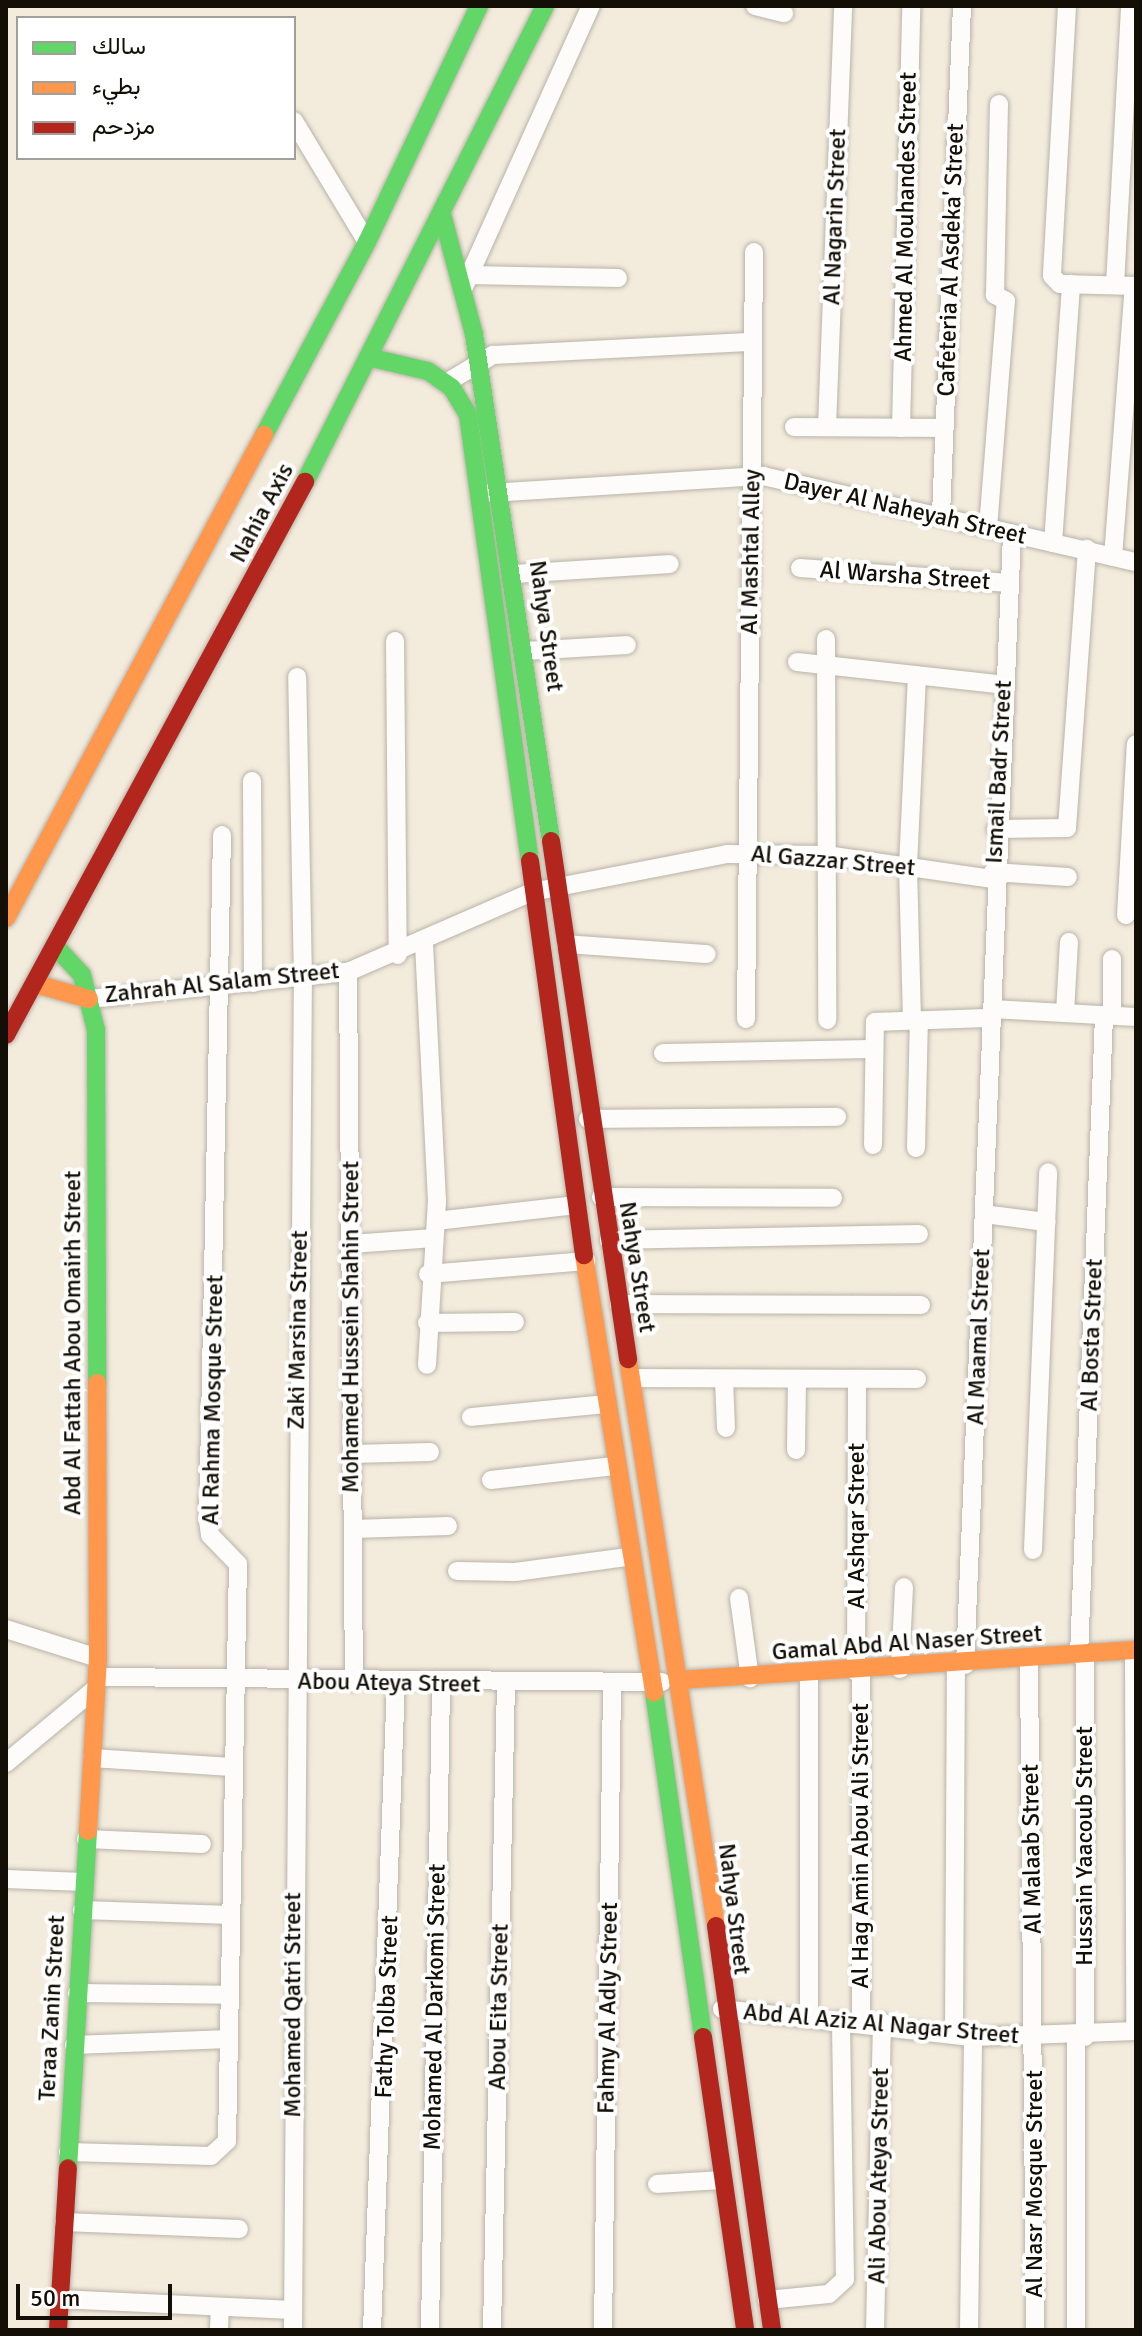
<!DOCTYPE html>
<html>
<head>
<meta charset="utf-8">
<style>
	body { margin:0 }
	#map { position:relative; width:1142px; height:2336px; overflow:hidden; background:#f3ecdd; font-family:Signika,Vazirmatn,sans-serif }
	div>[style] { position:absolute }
	.roads { filter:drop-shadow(0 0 2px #b9b3a8) drop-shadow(0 0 2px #b9b3a8) }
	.street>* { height:18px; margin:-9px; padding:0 9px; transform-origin:9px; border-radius:9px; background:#fdfcfa }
	.fast>* { height:18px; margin:-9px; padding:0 9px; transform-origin:9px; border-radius:9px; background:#63d668 }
	.slow>* { height:18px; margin:-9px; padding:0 9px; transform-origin:9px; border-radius:9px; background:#ff974d }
	.jam>* { height:18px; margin:-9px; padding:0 9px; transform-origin:9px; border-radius:9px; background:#b3261e }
	span { translate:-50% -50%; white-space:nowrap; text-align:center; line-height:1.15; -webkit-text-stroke:8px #fff; paint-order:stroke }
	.street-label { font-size:24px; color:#130f06 }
	.frame { position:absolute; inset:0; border:8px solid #130f06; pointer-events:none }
	.legend { position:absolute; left:16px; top:16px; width:280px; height:144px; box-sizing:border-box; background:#fff; border:2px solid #a19f9b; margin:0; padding:10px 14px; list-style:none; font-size:24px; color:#130f06 }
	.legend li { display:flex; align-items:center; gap:16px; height:40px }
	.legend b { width:40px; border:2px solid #a19f9b }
	.scale { position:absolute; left:16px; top:2284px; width:156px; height:36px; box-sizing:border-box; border:4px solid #130f06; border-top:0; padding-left:10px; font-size:24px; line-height:28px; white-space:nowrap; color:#130f06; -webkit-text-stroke:6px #fff; paint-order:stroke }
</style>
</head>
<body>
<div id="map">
	<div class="roads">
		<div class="street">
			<div style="left:755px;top:6px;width:30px;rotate:14deg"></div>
			<div style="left:1067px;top:6px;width:270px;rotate:93.2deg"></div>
			<div style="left:1052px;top:276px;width:11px;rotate:45deg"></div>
			<div style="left:1060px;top:284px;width:76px;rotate:1.5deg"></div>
			<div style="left:294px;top:121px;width:141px;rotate:58.9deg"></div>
			<div style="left:469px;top:275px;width:149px;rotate:1.2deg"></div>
			<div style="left:1115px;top:285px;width:279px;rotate:-86.9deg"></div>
			<div style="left:463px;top:289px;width:311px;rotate:-65.7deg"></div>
			<div style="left:446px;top:383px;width:55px;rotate:-30.8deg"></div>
			<div style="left:493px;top:355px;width:260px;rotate:-2.9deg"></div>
			<div style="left:794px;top:427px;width:150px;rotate:0.4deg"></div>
			<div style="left:827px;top:427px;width:421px;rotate:-87.8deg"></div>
			<div style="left:901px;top:428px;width:422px;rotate:-88.6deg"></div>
			<div style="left:491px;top:493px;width:273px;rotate:-3.6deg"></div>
			<div style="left:763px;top:476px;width:383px;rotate:13deg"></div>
			<div style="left:941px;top:515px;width:509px;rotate:-87.64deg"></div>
			<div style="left:988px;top:528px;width:228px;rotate:-85.5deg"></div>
			<div style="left:1006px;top:301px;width:13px;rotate:-151deg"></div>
			<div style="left:995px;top:295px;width:191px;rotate:-88.8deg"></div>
			<div style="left:1053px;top:543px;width:260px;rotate:-86deg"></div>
			<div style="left:1113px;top:557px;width:272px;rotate:-85.6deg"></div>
			<div style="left:800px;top:568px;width:210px;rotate:4.1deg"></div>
			<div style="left:515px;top:574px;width:155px;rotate:-3.7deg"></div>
			<div style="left:826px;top:639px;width:381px;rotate:89.8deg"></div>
			<div style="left:395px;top:641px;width:314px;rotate:89.5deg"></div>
			<div style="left:526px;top:651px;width:101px;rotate:-3.4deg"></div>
			<div style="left:797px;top:662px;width:208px;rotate:6.3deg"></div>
			<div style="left:252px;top:781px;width:202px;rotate:89.7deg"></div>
			<div style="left:996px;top:829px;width:71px;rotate:-0.8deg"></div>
			<div style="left:1067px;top:828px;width:280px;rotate:-85.9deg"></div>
			<div style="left:993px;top:872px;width:75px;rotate:3.8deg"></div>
			<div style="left:1126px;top:915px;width:171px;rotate:-86.7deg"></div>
			<div style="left:424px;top:944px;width:257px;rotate:87.1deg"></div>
			<div style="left:437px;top:1201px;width:164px;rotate:93.5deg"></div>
			<div style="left:566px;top:944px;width:141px;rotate:4.1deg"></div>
			<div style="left:1112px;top:959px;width:56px;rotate:90deg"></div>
			<div style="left:348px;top:972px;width:710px;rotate:89.52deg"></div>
			<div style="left:89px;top:999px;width:260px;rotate:-6deg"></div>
			<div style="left:348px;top:972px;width:201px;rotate:-23.5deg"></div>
			<div style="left:532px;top:892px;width:199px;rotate:-11deg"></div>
			<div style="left:727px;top:854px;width:99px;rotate:0.6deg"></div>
			<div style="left:826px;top:855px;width:169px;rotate:8.2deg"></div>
			<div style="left:992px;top:1009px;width:144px;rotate:3.2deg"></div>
			<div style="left:1065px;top:1013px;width:71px;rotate:-86.8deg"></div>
			<div style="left:746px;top:1019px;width:767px;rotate:-89.4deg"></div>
			<div style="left:912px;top:1020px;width:154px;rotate:-91.5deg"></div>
			<div style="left:908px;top:866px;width:191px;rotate:-87.3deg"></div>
			<div style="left:663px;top:1053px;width:211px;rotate:-1.1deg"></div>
			<div style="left:588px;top:1119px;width:249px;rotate:-0.5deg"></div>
			<div style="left:873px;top:1145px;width:123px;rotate:-89.1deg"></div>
			<div style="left:875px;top:1022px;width:117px;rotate:-2deg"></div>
			<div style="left:916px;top:1148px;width:128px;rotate:-88.7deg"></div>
			<div style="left:601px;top:1197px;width:232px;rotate:0.2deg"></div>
			<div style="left:984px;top:1214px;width:63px;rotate:7.4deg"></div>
			<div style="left:436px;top:1221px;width:141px;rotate:-6.5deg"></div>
			<div style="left:609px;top:1240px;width:310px;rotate:-1.1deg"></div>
			<div style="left:351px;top:1244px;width:83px;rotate:-4.1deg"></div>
			<div style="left:428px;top:1274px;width:159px;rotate:-4.7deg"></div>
			<div style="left:619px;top:1304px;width:302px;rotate:0.2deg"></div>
			<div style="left:427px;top:1323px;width:88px;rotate:-0.7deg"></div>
			<div style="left:631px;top:1378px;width:286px;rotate:0.2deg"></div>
			<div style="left:724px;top:1379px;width:49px;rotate:87.7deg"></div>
			<div style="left:471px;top:1417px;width:135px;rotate:-5.5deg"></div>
			<div style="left:796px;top:1450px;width:71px;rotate:-89.2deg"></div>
			<div style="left:352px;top:1454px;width:78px;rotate:-1.5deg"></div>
			<div style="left:491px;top:1480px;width:124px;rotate:-6.5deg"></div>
			<div style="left:353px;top:1529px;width:95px;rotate:-1.8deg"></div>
			<div style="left:1033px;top:1550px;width:378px;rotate:-87.7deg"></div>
			<div style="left:457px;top:1571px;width:58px;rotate:1deg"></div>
			<div style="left:515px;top:1572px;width:114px;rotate:-7.6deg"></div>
			<div style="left:739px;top:1598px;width:81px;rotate:82.2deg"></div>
			<div style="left:6px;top:1629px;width:96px;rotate:17.5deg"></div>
			<div style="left:1134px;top:1650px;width:381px;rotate:89.8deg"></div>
			<div style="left:1079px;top:1655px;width:640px;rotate:-87.76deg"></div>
			<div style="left:1029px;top:1660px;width:670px;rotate:89.49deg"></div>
			<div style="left:965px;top:1665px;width:1131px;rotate:-87.62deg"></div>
			<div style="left:900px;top:1669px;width:82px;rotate:-87.2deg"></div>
			<div style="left:861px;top:1671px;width:349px;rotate:90deg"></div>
			<div style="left:856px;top:1672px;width:293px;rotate:-89.8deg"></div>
			<div style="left:809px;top:1675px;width:342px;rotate:90deg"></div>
			<div style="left:97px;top:1677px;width:565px;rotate:0.51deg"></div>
			<div style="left:92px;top:1758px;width:140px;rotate:3.7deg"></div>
			<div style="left:6px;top:1763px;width:117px;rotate:-39.8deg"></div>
			<div style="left:86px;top:1839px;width:116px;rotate:2.5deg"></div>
			<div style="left:6px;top:1879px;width:78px;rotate:2.2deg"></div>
			<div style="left:82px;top:1910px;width:149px;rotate:1.9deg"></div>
			<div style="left:77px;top:1993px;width:153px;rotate:0.7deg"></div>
			<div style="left:722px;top:2009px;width:253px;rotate:6.4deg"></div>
			<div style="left:973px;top:2037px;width:163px;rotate:-2.1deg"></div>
			<div style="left:954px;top:2034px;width:368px;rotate:-89.7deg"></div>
			<div style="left:1085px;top:2037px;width:382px;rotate:-90deg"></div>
			<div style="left:1076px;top:2038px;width:292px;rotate:90deg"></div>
			<div style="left:74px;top:2045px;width:155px;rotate:-2.2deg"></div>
			<div style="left:68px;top:2152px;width:143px;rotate:1.6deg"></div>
			<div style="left:211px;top:2156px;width:22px;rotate:-43deg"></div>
			<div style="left:227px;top:2141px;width:577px;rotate:-88.91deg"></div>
			<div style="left:238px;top:1564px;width:40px;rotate:-134deg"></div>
			<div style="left:210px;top:1535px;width:15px;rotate:-98deg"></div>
			<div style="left:208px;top:1520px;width:685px;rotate:-88.83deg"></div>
			<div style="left:657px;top:2184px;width:64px;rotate:-3.6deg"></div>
			<div style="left:64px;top:2222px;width:175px;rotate:2.3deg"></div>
			<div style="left:59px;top:2299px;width:234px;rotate:2.7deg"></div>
			<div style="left:767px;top:2300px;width:62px;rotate:-5.5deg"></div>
			<div style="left:829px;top:2294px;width:22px;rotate:-43deg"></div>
			<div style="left:845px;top:2279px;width:259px;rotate:-90.9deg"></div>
			<div style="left:219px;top:2330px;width:23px;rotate:-88deg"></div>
			<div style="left:293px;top:2330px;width:1350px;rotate:-89.58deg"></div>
			<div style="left:303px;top:980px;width:303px;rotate:-91.1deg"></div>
			<div style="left:372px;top:2330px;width:647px;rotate:-87.88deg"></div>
			<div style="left:430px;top:2330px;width:646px;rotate:-89.02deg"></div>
			<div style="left:492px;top:2330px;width:645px;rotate:-88.76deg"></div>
			<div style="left:603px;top:2330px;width:643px;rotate:-89.2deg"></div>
			<div style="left:875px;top:2330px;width:308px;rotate:-88.7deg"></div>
			<div style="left:969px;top:2330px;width:293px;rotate:-89.2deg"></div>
		</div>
		<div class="fast">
			<div style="left:442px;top:214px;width:124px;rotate:75.1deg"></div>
			<div style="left:474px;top:334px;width:513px;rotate:81.36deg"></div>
			<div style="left:372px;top:358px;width:57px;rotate:13.1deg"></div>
			<div style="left:428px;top:371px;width:29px;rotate:35deg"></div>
			<div style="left:452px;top:388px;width:31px;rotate:59deg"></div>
			<div style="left:468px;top:415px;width:450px;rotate:82.1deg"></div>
			<div style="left:264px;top:435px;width:219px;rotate:-61.9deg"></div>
			<div style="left:367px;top:242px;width:261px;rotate:-64.6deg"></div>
			<div style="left:305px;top:482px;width:533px;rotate:-63.24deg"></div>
			<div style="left:56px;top:947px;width:38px;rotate:47deg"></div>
			<div style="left:82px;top:975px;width:57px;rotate:75.7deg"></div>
			<div style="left:96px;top:1030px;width:353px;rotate:89.8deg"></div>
			<div style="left:654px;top:1692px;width:348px;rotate:81.9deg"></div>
			<div style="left:68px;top:2168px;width:338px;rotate:-86.6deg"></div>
		</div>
		<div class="slow">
			<div style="left:6px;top:918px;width:548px;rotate:-61.89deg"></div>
			<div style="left:36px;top:984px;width:55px;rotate:15.8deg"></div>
			<div style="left:584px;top:1255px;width:443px;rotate:80.9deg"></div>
			<div style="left:628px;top:1359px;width:574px;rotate:81.18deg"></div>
			<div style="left:681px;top:1680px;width:456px;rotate:-3.8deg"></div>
			<div style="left:88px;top:1831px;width:173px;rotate:-86.7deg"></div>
			<div style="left:98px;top:1658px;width:275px;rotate:-90.2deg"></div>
		</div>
		<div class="jam">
			<div style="left:551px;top:841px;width:524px;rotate:81.54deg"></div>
			<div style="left:530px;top:861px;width:398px;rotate:82.2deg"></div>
			<div style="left:6px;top:1035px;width:629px;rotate:-61.6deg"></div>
			<div style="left:716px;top:1926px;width:408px;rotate:82.1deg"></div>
			<div style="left:703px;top:2037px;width:296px;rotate:81.8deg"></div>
			<div style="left:58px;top:2330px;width:162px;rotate:-86.5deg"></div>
		</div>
	</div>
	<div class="street-label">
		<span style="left:835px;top:217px;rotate:-88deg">Al Nagarin Street</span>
		<span style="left:906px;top:217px;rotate:-89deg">Ahmed Al Mouhandes Street</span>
		<span style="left:951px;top:260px;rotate:-88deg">Cafeteria Al Asdeka' Street</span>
		<span style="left:905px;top:509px;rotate:13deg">Dayer Al Naheyah Street</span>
		<span style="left:262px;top:513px;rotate:-62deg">Nahia Axis</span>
		<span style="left:751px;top:552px;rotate:-89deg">Al Mashtal Alley</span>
		<span style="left:905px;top:576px;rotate:4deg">Al Warsha Street</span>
		<span style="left:546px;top:626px;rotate:82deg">Nahya Street</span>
		<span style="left:999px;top:772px;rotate:-87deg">Ismail Badr Street</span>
		<span style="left:833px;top:861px;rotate:5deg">Al Gazzar Street</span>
		<span style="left:222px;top:983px;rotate:-6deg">Zahrah Al Salam Street</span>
		<span style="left:637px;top:1267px;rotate:81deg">Nahya Street</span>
		<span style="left:351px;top:1327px;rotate:-90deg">Mohamed Hussein Shahin Street</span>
		<span style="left:298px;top:1330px;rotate:-89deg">Zaki Marsina Street</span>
		<span style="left:1092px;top:1335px;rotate:-88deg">Al Bosta Street</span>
		<span style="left:979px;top:1337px;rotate:-88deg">Al Maamal Street</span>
		<span style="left:73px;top:1343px;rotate:-90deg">Abd Al Fattah Abou Omairh Street</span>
		<span style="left:213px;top:1400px;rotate:-89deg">Al Rahma Mosque Street</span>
		<span style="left:857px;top:1526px;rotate:-90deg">Al Ashqar Street</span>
		<span style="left:907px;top:1643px;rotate:-4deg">Gamal Abd Al Naser Street</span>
		<span style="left:389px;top:1683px;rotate:1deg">Abou Ateya Street</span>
		<span style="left:861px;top:1846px;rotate:-90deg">Al Hag Amin Abou Ali Street</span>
		<span style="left:1085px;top:1846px;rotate:-90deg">Hussain Yaacoub Street</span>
		<span style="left:1032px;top:1849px;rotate:-91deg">Al Malaab Street</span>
		<span style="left:734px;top:1909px;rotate:83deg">Nahya Street</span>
		<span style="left:293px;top:2005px;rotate:-90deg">Mohamed Qatri Street</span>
		<span style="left:387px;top:2007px;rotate:-88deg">Fathy Tolba Street</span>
		<span style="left:435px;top:2007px;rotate:-89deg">Mohamed Al Darkomi Street</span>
		<span style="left:499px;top:2007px;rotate:-89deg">Abou Eita Street</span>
		<span style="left:52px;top:2008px;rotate:-87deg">Teraa Zanin Street</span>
		<span style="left:608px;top:2008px;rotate:-89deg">Fahmy Al Adly Street</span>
		<span style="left:881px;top:2024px;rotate:5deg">Abd Al Aziz Al Nagar Street</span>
		<span style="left:879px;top:2176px;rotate:-89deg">Ali Abou Ateya Street</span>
		<span style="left:1035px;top:2184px;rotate:-90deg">Al Nasr Mosque Street</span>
	</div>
	<div class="frame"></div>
	<ul class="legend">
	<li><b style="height:10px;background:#63d668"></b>سالك</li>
	<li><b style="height:10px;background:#ff974d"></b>بطيء</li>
	<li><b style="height:10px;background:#b3261e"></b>مزدحم</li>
	</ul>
	<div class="scale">50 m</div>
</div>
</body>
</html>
